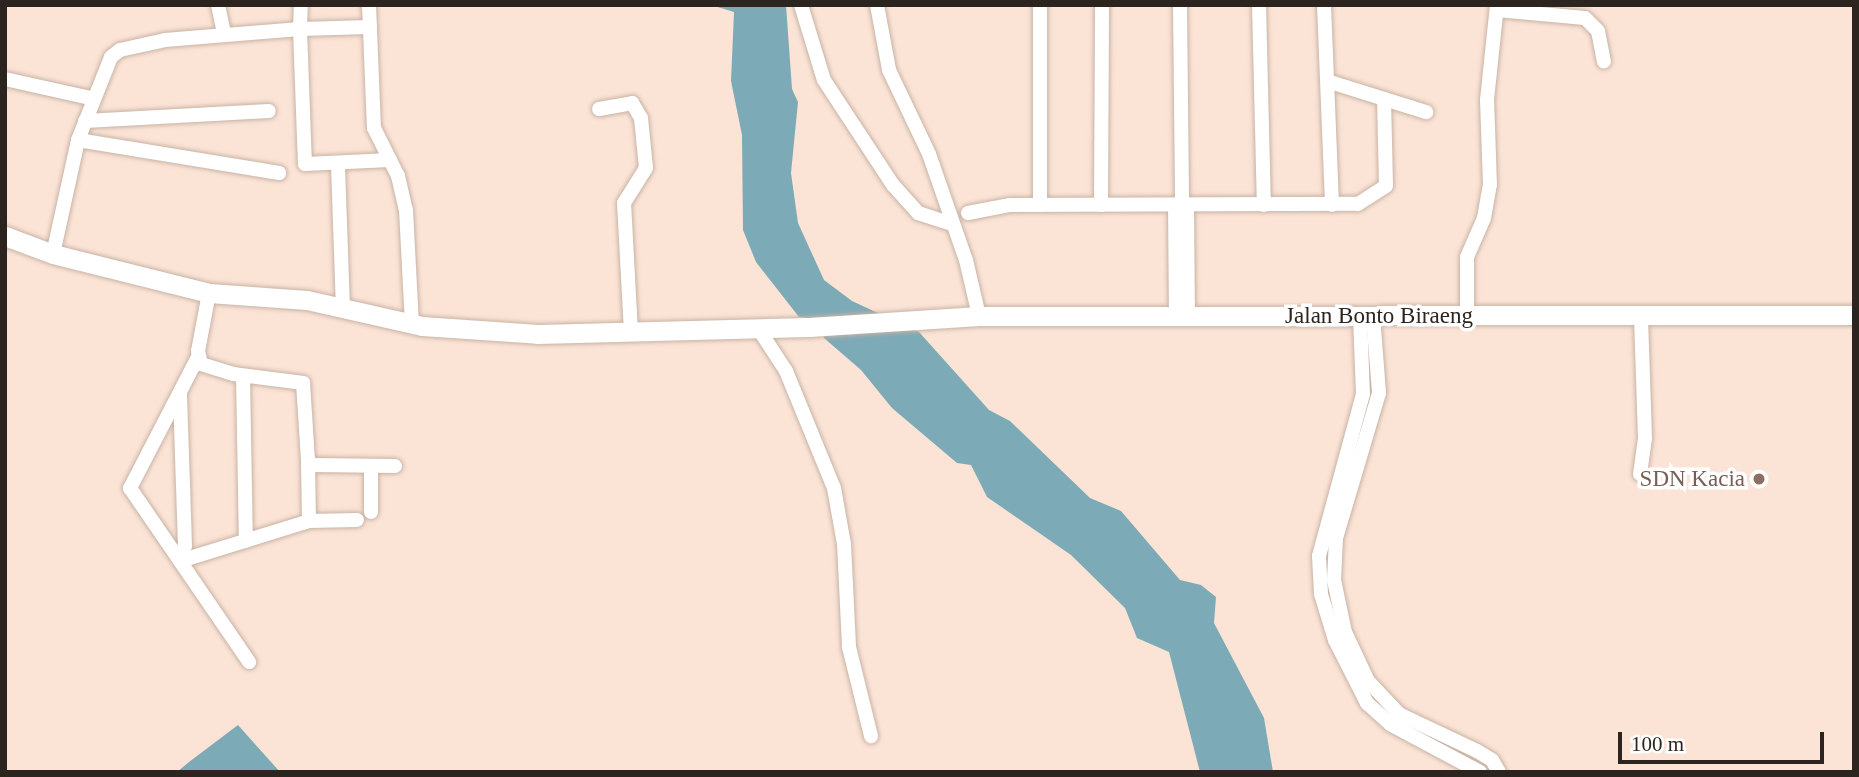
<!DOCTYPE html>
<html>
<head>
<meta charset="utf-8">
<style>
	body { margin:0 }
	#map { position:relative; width:1859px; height:777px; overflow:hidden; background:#fbe4d6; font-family:"Times New Roman",serif }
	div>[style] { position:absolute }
	.water>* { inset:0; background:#7daab7 }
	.roads { filter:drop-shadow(0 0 2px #c8b3a5) drop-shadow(0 0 2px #c8b3a5) }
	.street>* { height:14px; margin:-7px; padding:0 7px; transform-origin:7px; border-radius:7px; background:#fff }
	.secondary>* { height:19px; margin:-9.5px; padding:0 9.5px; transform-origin:9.5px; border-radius:9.5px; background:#fff }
	.dots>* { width:19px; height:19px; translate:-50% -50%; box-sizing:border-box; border:4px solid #fff; border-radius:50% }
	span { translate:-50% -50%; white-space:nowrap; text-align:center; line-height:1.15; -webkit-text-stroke:7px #fff; paint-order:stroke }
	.street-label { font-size:23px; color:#2c241f }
	.education-label { font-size:23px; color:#785e54 }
	.right { translate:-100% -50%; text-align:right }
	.frame { position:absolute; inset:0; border:7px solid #2c241f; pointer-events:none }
	.scale { position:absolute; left:1618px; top:732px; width:206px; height:32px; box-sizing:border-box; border:4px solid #2c241f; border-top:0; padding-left:9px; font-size:21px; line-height:24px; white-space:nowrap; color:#2c241f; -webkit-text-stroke:5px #fff; paint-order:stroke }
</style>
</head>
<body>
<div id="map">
	<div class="water">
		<div style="clip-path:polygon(711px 5px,786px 5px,792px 89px,798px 102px,791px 173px,798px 223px,824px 280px,852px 301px,919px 332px,989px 410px,1010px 421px,1090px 498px,1121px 511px,1180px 580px,1201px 585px,1216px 597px,1214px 623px,1264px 718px,1273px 772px,1200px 772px,1169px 652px,1137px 638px,1125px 608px,1071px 555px,987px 497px,971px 465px,957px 463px,892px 408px,861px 370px,824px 338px,822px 320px,799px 317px,756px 262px,743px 230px,742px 135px,731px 81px,734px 12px)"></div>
		<div style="clip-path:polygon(238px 725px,280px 772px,177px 772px,189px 762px)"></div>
	</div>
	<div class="roads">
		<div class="street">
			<div style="left:218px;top:5px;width:29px;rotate:78deg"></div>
			<div style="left:369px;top:5px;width:123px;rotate:87.7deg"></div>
			<div style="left:374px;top:128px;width:54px;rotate:63.4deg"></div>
			<div style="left:398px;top:176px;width:35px;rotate:77deg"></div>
			<div style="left:406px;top:210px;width:114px;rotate:87deg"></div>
			<div style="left:801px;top:5px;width:78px;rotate:73deg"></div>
			<div style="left:824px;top:80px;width:126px;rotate:56.7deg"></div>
			<div style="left:893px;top:185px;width:38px;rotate:48deg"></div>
			<div style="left:918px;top:213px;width:36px;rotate:18deg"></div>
			<div style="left:877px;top:5px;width:66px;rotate:79.5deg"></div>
			<div style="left:889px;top:70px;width:93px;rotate:64.5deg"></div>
			<div style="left:929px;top:154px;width:112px;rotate:70.8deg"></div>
			<div style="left:966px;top:260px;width:57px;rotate:76.9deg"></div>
			<div style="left:1040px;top:5px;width:200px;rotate:90deg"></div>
			<div style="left:1180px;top:5px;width:200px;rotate:89.4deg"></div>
			<div style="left:1259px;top:5px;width:200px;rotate:88.6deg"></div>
			<div style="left:1324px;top:5px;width:200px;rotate:87.7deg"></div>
			<div style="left:1497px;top:10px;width:88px;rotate:5.2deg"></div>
			<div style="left:1585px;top:18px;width:18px;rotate:45deg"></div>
			<div style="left:1598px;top:31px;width:31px;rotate:79deg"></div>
			<div style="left:370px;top:27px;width:70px;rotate:178.4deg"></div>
			<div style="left:300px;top:29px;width:135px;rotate:87.9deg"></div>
			<div style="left:305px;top:164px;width:85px;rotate:-2.7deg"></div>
			<div style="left:5px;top:79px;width:88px;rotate:12.5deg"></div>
			<div style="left:1330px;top:82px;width:101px;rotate:17.4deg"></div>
			<div style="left:599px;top:109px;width:34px;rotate:-10deg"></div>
			<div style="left:632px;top:103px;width:17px;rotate:59deg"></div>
			<div style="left:641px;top:118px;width:50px;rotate:84.3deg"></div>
			<div style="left:646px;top:168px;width:41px;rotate:122.2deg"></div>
			<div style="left:624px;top:203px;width:130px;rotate:86.9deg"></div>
			<div style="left:85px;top:121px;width:184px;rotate:-3.1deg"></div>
			<div style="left:78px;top:140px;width:204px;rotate:9.3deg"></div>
			<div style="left:338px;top:166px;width:142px;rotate:88deg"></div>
			<div style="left:1101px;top:205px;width:200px;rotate:-89.7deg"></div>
			<div style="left:1175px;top:205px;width:112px;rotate:89.5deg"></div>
			<div style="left:1187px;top:205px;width:112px;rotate:89.5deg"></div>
			<div style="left:968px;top:213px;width:43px;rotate:-10.8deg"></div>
			<div style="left:1010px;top:205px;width:348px;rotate:-0.2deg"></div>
			<div style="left:1358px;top:204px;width:33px;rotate:-33deg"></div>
			<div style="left:1386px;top:186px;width:87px;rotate:-91.3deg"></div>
			<div style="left:53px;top:254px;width:117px;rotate:-77.6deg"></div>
			<div style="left:78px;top:140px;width:89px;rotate:-68.3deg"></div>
			<div style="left:111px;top:57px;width:11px;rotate:-38deg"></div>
			<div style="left:120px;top:50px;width:46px;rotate:-12.5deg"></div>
			<div style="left:165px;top:40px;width:135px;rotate:-4.7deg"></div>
			<div style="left:300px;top:29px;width:24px;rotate:-88deg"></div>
			<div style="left:209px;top:293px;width:59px;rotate:100.7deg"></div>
			<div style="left:198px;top:351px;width:13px;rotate:77deg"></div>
			<div style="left:201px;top:364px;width:34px;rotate:17deg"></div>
			<div style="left:233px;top:374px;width:71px;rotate:7.3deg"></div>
			<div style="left:303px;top:383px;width:77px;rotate:86.3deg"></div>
			<div style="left:308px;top:460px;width:6px;rotate:51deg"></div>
			<div style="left:312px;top:465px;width:83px;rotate:0.7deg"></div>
			<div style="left:1467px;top:315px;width:58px;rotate:-90deg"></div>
			<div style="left:1467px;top:257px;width:43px;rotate:-66.4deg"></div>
			<div style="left:1484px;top:218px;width:34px;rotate:-80deg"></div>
			<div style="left:1490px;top:185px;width:85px;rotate:-92deg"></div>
			<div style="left:1487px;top:100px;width:96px;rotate:-84deg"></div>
			<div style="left:1360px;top:316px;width:78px;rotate:87.8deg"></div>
			<div style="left:1363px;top:394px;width:168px;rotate:105.2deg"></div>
			<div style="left:1319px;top:556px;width:38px;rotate:87deg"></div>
			<div style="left:1321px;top:594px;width:48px;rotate:73.1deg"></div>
			<div style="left:1335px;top:640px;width:71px;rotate:63.1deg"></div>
			<div style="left:1367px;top:703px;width:31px;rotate:42deg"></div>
			<div style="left:1390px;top:724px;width:102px;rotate:28.1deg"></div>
			<div style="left:1373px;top:316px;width:77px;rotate:85.5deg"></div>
			<div style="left:1379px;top:393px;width:151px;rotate:106.5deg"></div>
			<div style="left:1336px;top:538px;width:42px;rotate:92.7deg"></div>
			<div style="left:1334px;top:580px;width:53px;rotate:78.1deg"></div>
			<div style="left:1345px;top:632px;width:54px;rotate:64.9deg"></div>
			<div style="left:1368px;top:681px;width:45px;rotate:46.8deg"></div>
			<div style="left:1399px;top:714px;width:86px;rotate:25.4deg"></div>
			<div style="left:1477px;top:751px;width:17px;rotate:31deg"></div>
			<div style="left:1492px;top:760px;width:14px;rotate:60deg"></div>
			<div style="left:758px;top:328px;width:51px;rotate:56.9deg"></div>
			<div style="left:786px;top:371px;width:126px;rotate:67.7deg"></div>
			<div style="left:834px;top:488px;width:57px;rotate:79.9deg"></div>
			<div style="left:844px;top:544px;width:103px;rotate:87.2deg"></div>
			<div style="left:849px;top:647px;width:92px;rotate:76.1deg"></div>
			<div style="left:198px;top:357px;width:148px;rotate:117.4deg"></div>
			<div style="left:130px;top:488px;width:211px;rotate:55.6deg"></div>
			<div style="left:243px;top:376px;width:165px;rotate:89deg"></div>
			<div style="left:1640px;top:474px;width:36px;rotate:-82deg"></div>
			<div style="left:1645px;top:438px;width:122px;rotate:-91.9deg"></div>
			<div style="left:371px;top:512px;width:46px;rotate:-90deg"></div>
			<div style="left:309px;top:521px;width:48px;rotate:-1.2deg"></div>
			<div style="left:180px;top:561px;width:135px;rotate:-17.2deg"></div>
			<div style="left:309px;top:521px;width:60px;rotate:-91deg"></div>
			<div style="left:180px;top:561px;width:16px;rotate:-72deg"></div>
			<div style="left:185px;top:546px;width:151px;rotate:-91.9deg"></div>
		</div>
		<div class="secondary">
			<div style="left:5px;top:236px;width:51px;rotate:20.6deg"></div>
			<div style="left:53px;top:254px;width:161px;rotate:14deg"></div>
			<div style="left:209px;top:293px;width:98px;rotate:4.1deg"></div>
			<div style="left:307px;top:300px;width:118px;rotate:12.7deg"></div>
			<div style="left:422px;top:326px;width:116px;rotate:3.9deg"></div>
			<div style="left:538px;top:334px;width:271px;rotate:-1.5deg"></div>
			<div style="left:809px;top:327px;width:170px;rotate:-3.7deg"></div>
			<div style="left:979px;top:316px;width:875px;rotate:-0.07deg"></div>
		</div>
	</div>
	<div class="dots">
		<div style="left:1759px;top:479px;background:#8d6e63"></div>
	</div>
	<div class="street-label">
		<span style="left:1379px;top:316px">Jalan Bonto Biraeng</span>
	</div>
	<div class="education-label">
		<span class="right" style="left:1745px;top:479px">SDN Kacia</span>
	</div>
	<div class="frame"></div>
	<div class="scale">100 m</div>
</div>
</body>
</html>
